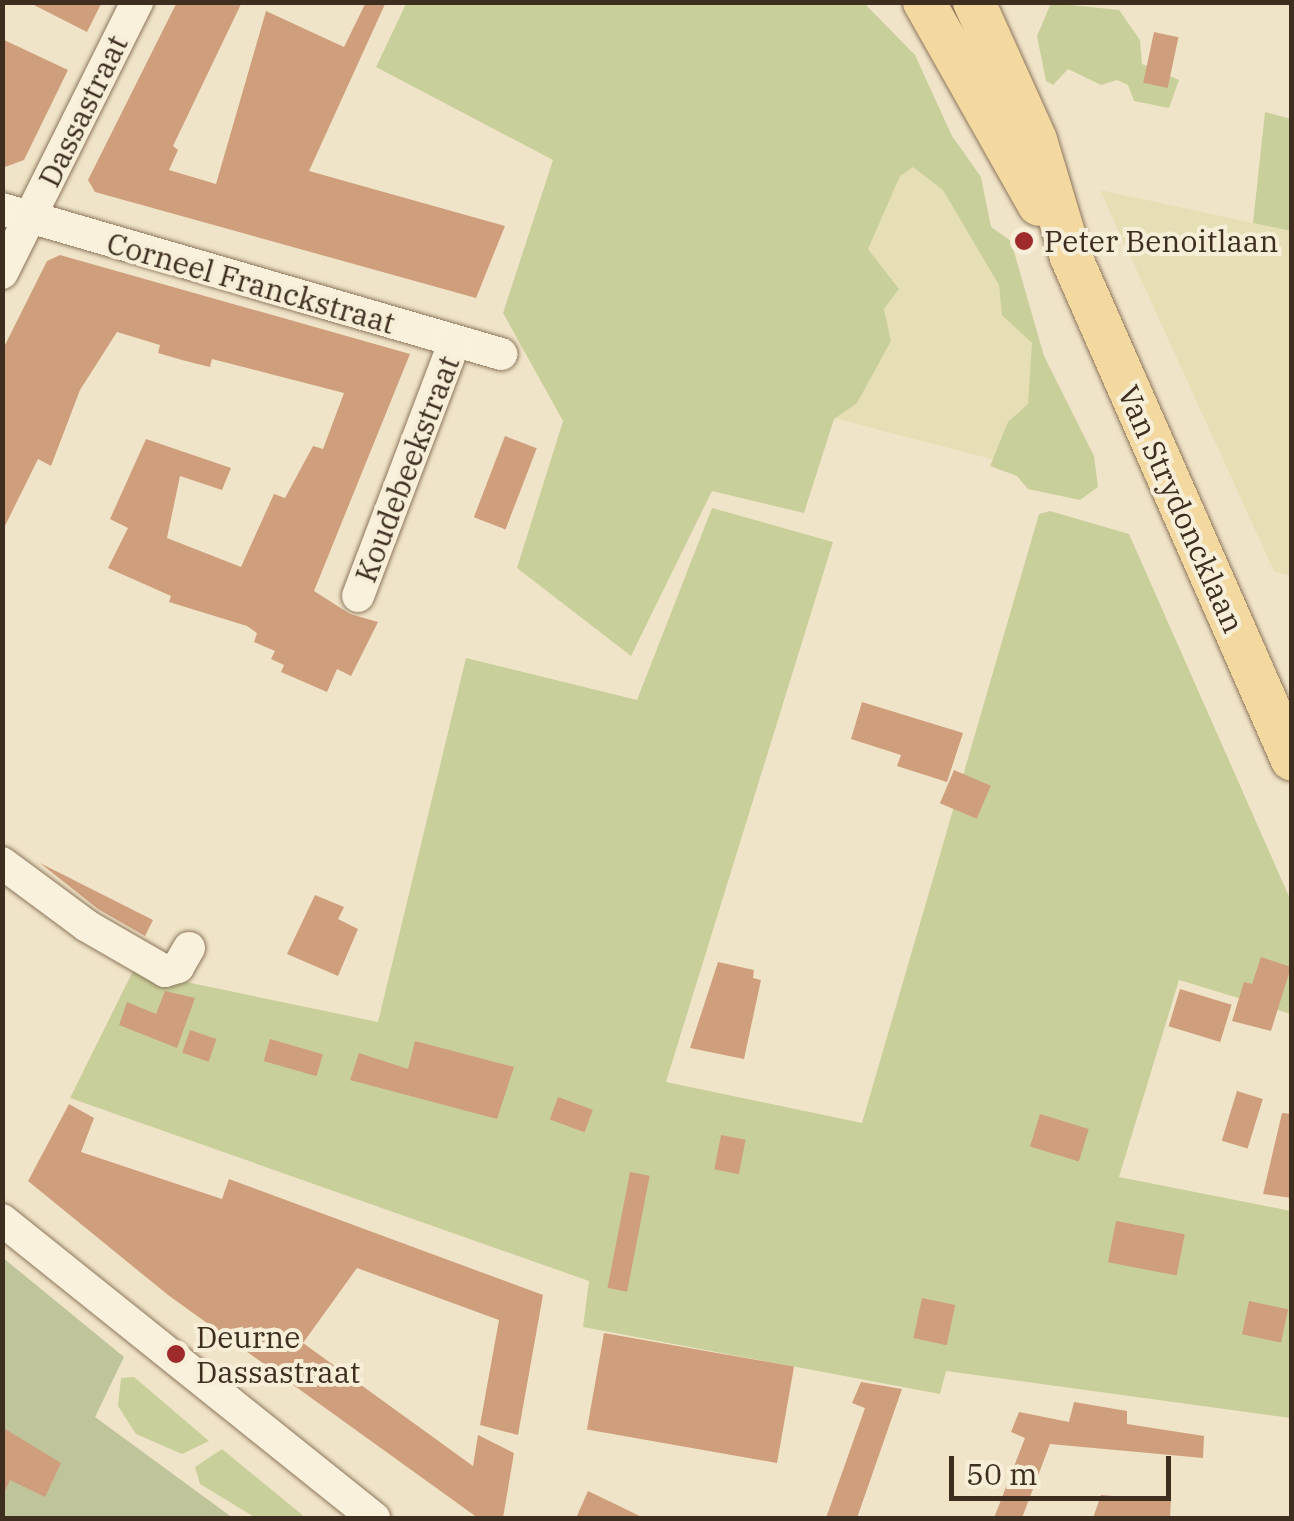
<!DOCTYPE html>
<html>
<head>
<meta charset="utf-8">
<style>
	body { margin:0 }
	#map { position:relative; width:1294px; height:1521px; overflow:hidden; background:#f0e4c8; font-family:"IBM Plex Serif",serif }
	div>[style] { position:absolute }
	.farmland>* { inset:0; background:#e6deb5 }
	.green>* { inset:0; background:#c9cf9b }
	.cemetery>* { inset:0; background:#bfc49a }
	.building>* { inset:0; background:#cf9f7d; transform-origin:0 0 }
	.roads { filter:drop-shadow(0 0 2px #8d765c) drop-shadow(0 0 2px #8d765c) }
	.minor>* { height:32px; margin:-16px; padding:0 16px; transform-origin:16px; border-radius:16px; background:#faf1dc }
	.major>* { height:42px; margin:-21px; padding:0 21px; transform-origin:21px; border-radius:21px; background:#f3d9a0 }
	.dots>* { width:28px; height:28px; translate:-50% -50%; box-sizing:border-box; border:5px solid #f7eed8; border-radius:50% }
	span { translate:-50% -50%; white-space:nowrap; text-align:center; line-height:1.15; -webkit-text-stroke:8px #f7eed8; paint-order:stroke }
	.street-label { font-size:30px; color:#3d2e20 }
	.poi-label { font-size:30px; color:#3d2e20 }
	.left { translate:0 -50%; text-align:left }
	.frame { position:absolute; inset:0; border:5px solid #3d2e20; pointer-events:none }
	.scale { position:absolute; left:949px; top:1456px; width:222px; height:45px; box-sizing:border-box; border:5px solid #3d2e20; border-top:0; padding-left:12px; font-size:30px; line-height:35px; white-space:nowrap; color:#3d2e20; -webkit-text-stroke:8px #f7eed8; paint-order:stroke }
</style>
</head>
<body>
<div id="map">
	<div class="farmland">
		<div style="clip-path:polygon(932px 143px,1037px 344px,1033px 415px,1003px 462px,834px 418px,873px 184px)"></div>
		<div style="clip-path:polygon(1100px 190px,1291px 231px,1291px 576px,1274px 571px)"></div>
	</div>
	<div class="green">
		<div style="clip-path:polygon(407px 2px,864px 3px,915px 55px,952px 136px,981px 177px,991px 227px,1011px 241px,1044px 356px,1094px 456px,1098px 487px,1080px 500px,1028px 489px,1017px 476px,990px 466px,1008px 422px,1028px 404px,1032px 343px,1002px 315px,999px 285px,943px 190px,913px 167px,900px 176px,868px 249px,899px 289px,884px 309px,891px 341px,857px 403px,834px 419px,804px 513px,712px 491px,631px 656px,517px 568px,563px 421px,503px 313px,553px 160px,376px 67px)"></div>
		<div style="clip-path:polygon(1051px 3px,1119px 10px,1140px 40px,1142px 64px,1179px 80px,1169px 108px,1134px 101px,1128px 85px,1117px 80px,1101px 85px,1068px 69px,1053px 85px,1046px 81px,1037px 36px)"></div>
		<div style="clip-path:polygon(1265px 112px,1291px 119px,1291px 231px,1253px 223px)"></div>
		<div style="clip-path:polygon(712px 508px,833px 542px,666px 1082px,862px 1123px,1039px 514px,1050px 511px,1129px 534px,1291px 901px,1291px 1014px,1179px 980px,1119px 1177px,1291px 1211px,1291px 1418px,946px 1371px,940px 1394px,583px 1327px,589px 1281px,70px 1098px,133px 971px,378px 1022px,466px 658px,637px 700px)"></div>
		<div style="clip-path:polygon(134px 1377px,209px 1441px,182px 1454px,136px 1434px,118px 1406px,121px 1378px)"></div>
		<div style="clip-path:polygon(222px 1449px,306px 1518px,256px 1518px,200px 1484px,195px 1467px)"></div>
	</div>
	<div class="cemetery">
		<div style="clip-path:polygon(2px 1257px,124px 1357px,95px 1417px,233px 1518px,3px 1518px)"></div>
	</div>
	<div class="building">
		<div style="clip-path:polygon(28px 2px,102px 2px,87px 32px)"></div>
		<div style="clip-path:polygon(177px 2px,242px 2px,173px 146px,178px 150px,169px 170px,216px 184px,266px 11px,344px 47px,366px 2px,386px 2px,309px 171px,505px 226px,476px 298px,95px 192px,88px 180px)"></div>
		<div style="left:1154px;top:32px;width:25px;height:52px;rotate:12deg"></div>
		<div style="clip-path:polygon(2px 39px,68px 70px,24px 160px,2px 168px)"></div>
		<div style="clip-path:polygon(60px 255px,410px 354px,314px 591px,350px 614px,378px 622px,351px 676px,337px 669px,327px 692px,281px 672px,284px 665px,271px 659px,275px 651px,254px 642px,257px 633px,247px 626px,169px 602px,171px 596px,108px 568px,128px 528px,110px 519px,146px 439px,231px 468px,222px 490px,180px 476px,167px 538px,241px 567px,274px 494px,285px 498px,313px 446px,323px 449px,344px 393px,212px 359px,210px 367px,182px 360px,158px 353px,160px 345px,117px 332px,80px 390px,51px 466px,38px 459px,2px 532px,2px 351px,47px 261px)"></div>
		<div style="left:505px;top:436px;width:34px;height:87px;rotate:21deg"></div>
		<div style="clip-path:polygon(862px 702px,963px 733px,947px 782px,897px 766px,901px 755px,851px 739px)"></div>
		<div style="left:954px;top:770px;width:40px;height:36px;rotate:23deg"></div>
		<div style="clip-path:polygon(40px 863px,153px 920px,145px 936px,98px 909px)"></div>
		<div style="clip-path:polygon(315px 895px,344px 907px,338px 919px,358px 929px,338px 976px,287px 954px)"></div>
		<div style="clip-path:polygon(1261px 957px,1291px 967px,1271px 1031px,1232px 1021px,1244px 982px,1252px 984px)"></div>
		<div style="clip-path:polygon(718px 962px,754px 970px,753px 978px,761px 980px,744px 1059px,690px 1048px)"></div>
		<div style="left:1180px;top:989px;width:54px;height:39px;rotate:17deg"></div>
		<div style="clip-path:polygon(165px 991px,195px 998px,177px 1048px,119px 1025px,127px 1002px,156px 1014px)"></div>
		<div style="left:190px;top:1030px;width:28px;height:24px;rotate:19deg"></div>
		<div style="left:270px;top:1039px;width:55px;height:23px;rotate:16deg"></div>
		<div style="clip-path:polygon(415px 1041px,514px 1067px,497px 1119px,350px 1080px,359px 1053px,408px 1069px)"></div>
		<div style="left:1237px;top:1091px;width:27px;height:52px;rotate:17deg"></div>
		<div style="left:558px;top:1097px;width:37px;height:24px;rotate:20deg"></div>
		<div style="clip-path:polygon(69px 1104px,94px 1118px,81px 1152px,222px 1199px,229px 1179px,543px 1295px,518px 1435px,480px 1425px,499px 1320px,357px 1268px,303px 1343px,473px 1466px,478px 1435px,514px 1453px,503px 1518px,478px 1518px,168px 1295px,28px 1181px)"></div>
		<div style="clip-path:polygon(1282px 1113px,1292px 1114px,1292px 1198px,1263px 1194px)"></div>
		<div style="left:1040px;top:1114px;width:51px;height:34px;rotate:17deg"></div>
		<div style="left:721px;top:1135px;width:25px;height:35px;rotate:11deg"></div>
		<div style="left:630px;top:1172px;width:20px;height:118px;rotate:11deg"></div>
		<div style="left:1116px;top:1221px;width:70px;height:42px;rotate:11deg"></div>
		<div style="left:922px;top:1298px;width:34px;height:41px;rotate:12deg"></div>
		<div style="left:1249px;top:1301px;width:40px;height:34px;rotate:12deg"></div>
		<div style="left:604px;top:1333px;width:193px;height:98px;rotate:10deg"></div>
		<div style="clip-path:polygon(861px 1382px,902px 1389px,857px 1518px,826px 1518px,865px 1408px,852px 1403px)"></div>
		<div style="clip-path:polygon(1074px 1402px,1127px 1411px,1127px 1424px,1204px 1436px,1203px 1458px,1050px 1444px,1022px 1518px,994px 1518px,1025px 1438px,1011px 1432px,1019px 1412px,1069px 1422px)"></div>
		<div style="clip-path:polygon(2px 1427px,61px 1463px,45px 1497px,10px 1480px,2px 1498px)"></div>
		<div style="clip-path:polygon(588px 1491px,644px 1518px,576px 1518px)"></div>
		<div style="clip-path:polygon(1101px 1495px,1171px 1501px,1170px 1518px,1093px 1518px)"></div>
	</div>
	<div class="roads">
		<div class="minor">
			<div style="left:2px;top:209px;width:520px;rotate:16.2deg"></div>
			<div style="left:2px;top:273px;width:303px;rotate:-63.5deg"></div>
			<div style="left:358px;top:596px;width:273px;rotate:-69.2deg"></div>
			<div style="left:2px;top:863px;width:106px;rotate:36.5deg"></div>
			<div style="left:87px;top:926px;width:90px;rotate:30deg"></div>
			<div style="left:165px;top:971px;width:14px;rotate:-17deg"></div>
			<div style="left:178px;top:967px;width:22px;rotate:-60deg"></div>
			<div style="left:2px;top:1220px;width:477px;rotate:38.7deg"></div>
		</div>
		<div class="major">
			<div style="left:924px;top:2px;width:233px;rotate:60.5deg"></div>
			<div style="left:974px;top:2px;width:151px;rotate:65.8deg"></div>
			<div style="left:1036px;top:140px;width:122px;rotate:73.3deg"></div>
			<div style="left:1071px;top:257px;width:549px;rotate:66.28deg"></div>
		</div>
	</div>
	<div class="dots">
		<div style="left:1024px;top:241px;background:#9e2a2b"></div>
		<div style="left:176px;top:1354px;background:#9e2a2b"></div>
	</div>
	<div class="street-label">
		<span style="left:83px;top:111px;rotate:-64deg">Dassastraat</span>
		<span style="left:251px;top:283px;rotate:16deg">Corneel Franckstraat</span>
		<span style="left:407px;top:469px;rotate:-69deg">Koudebeekstraat</span>
		<span style="left:1181px;top:509px;rotate:66deg">Van Strydoncklaan</span>
	</div>
	<div class="poi-label">
		<span class="left" style="left:1044px;top:241px">Peter Benoitlaan</span>
		<span class="left" style="left:196px;top:1354px">Deurne<br>Dassastraat</span>
	</div>
	<div class="frame"></div>
	<div class="scale">50 m</div>
</div>
</body>
</html>
